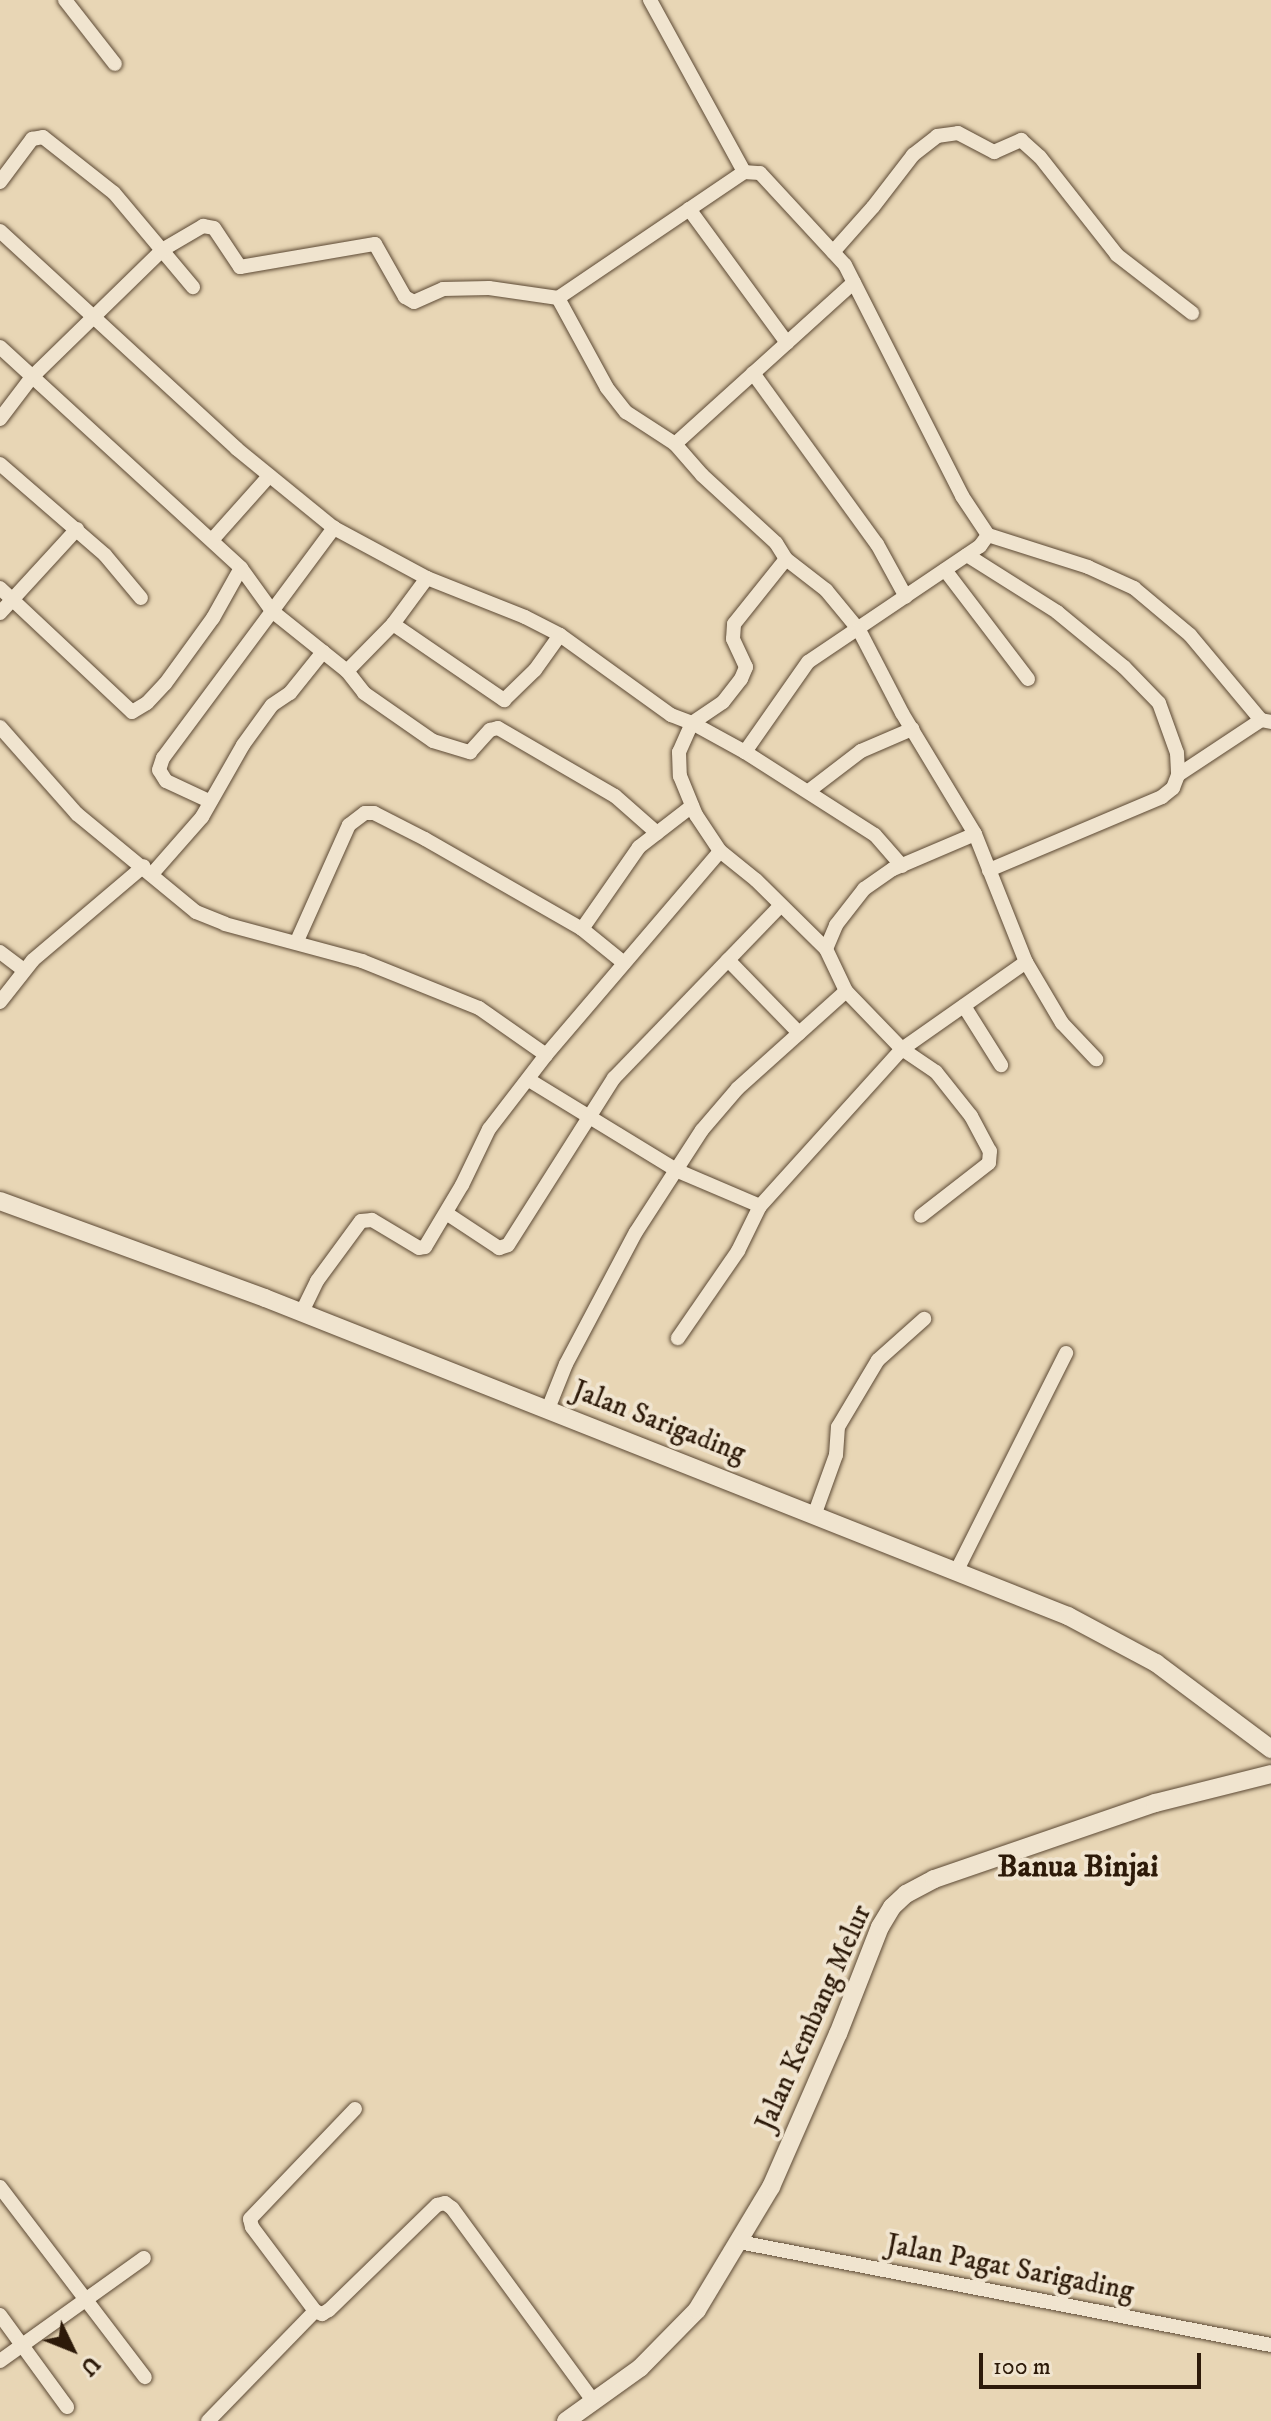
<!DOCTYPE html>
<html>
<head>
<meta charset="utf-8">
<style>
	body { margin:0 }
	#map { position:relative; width:1271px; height:2421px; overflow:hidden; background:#e8d6b5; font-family:"IM FELL DW Pica",serif }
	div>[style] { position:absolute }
	.roads { filter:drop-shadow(0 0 2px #5c4934) drop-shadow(0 0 2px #5c4934) }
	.street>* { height:14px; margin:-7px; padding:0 7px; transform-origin:7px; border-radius:7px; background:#f0e4cf }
	.secondary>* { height:18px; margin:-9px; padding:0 9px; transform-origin:9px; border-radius:9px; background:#f0e4cf }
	span { translate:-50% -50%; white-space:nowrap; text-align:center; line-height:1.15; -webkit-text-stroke:8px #f0e4cf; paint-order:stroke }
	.street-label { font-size:28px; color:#2d1a09 }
	.quarter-label { font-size:32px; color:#2d1a09; font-weight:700 }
	.north { position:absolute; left:32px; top:2309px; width:80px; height:80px; -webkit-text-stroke:6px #f0e4cf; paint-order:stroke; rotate:133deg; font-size:22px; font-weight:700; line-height:32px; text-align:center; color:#2d1a09 }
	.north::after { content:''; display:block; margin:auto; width:28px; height:36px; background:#2d1a09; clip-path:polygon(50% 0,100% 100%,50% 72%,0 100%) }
	.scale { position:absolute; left:979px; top:2353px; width:222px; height:36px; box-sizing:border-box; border:4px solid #2d1a09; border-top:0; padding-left:10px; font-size:24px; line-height:28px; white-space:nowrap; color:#2d1a09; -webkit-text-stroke:6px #f0e4cf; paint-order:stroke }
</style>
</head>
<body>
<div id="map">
	<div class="roads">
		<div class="street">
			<div style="left:65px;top:0;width:81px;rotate:52deg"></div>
			<div style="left:650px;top:0;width:196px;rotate:61.3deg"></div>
			<div style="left:744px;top:172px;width:16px;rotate:4deg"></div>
			<div style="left:760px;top:173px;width:125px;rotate:47.3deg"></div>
			<div style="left:845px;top:265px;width:259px;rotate:63.1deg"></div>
			<div style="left:962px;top:496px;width:47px;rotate:56.3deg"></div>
			<div style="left:988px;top:535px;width:14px;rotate:126deg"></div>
			<div style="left:980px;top:546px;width:207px;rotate:146deg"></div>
			<div style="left:808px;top:662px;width:110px;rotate:125deg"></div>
			<div style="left:745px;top:752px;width:60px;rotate:-151.3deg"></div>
			<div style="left:0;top:182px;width:54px;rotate:-53.3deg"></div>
			<div style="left:32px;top:139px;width:11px;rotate:-10deg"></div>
			<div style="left:43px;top:137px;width:90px;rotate:38.3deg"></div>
			<div style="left:114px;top:193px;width:123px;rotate:50deg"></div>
			<div style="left:689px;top:209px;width:166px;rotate:53.8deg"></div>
			<div style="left:0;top:231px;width:322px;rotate:42.6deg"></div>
			<div style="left:237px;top:449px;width:125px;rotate:39.2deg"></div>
			<div style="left:334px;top:528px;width:106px;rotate:28.3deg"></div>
			<div style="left:427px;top:578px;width:105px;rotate:21.7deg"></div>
			<div style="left:525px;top:617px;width:39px;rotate:27deg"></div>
			<div style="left:560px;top:635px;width:137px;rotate:35.8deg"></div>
			<div style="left:671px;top:715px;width:22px;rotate:21deg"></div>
			<div style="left:692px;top:723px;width:32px;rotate:114deg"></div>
			<div style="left:679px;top:752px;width:24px;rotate:88deg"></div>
			<div style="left:680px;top:776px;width:42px;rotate:67.7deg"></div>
			<div style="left:696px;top:815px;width:43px;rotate:56.3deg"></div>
			<div style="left:720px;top:851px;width:46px;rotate:38.9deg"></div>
			<div style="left:756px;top:880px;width:98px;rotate:44.6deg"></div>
			<div style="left:826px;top:949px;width:47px;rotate:64.5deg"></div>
			<div style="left:846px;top:991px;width:81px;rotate:46deg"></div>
			<div style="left:902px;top:1049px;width:41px;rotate:34.1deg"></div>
			<div style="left:936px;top:1072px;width:56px;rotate:51.5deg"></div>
			<div style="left:971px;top:1116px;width:40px;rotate:62deg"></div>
			<div style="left:990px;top:1151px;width:12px;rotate:95deg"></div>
			<div style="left:989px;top:1163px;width:86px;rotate:142.1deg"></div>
			<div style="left:833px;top:252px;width:60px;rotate:-48.4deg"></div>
			<div style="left:873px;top:207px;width:66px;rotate:-52.4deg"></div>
			<div style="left:913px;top:155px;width:31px;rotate:-38deg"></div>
			<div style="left:937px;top:136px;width:21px;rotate:-8deg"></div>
			<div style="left:958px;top:133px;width:41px;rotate:27.8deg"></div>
			<div style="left:994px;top:152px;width:30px;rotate:-24deg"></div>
			<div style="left:1021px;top:140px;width:25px;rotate:42deg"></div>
			<div style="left:1040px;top:157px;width:125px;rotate:51.8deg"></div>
			<div style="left:1117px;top:255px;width:95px;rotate:37.7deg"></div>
			<div style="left:558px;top:298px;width:225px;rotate:-34.1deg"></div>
			<div style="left:0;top:347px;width:327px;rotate:42.5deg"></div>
			<div style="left:241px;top:568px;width:53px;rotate:54.2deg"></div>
			<div style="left:272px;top:611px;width:96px;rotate:38.7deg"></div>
			<div style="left:347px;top:671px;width:66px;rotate:-45.6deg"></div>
			<div style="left:393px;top:624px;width:57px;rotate:-53.5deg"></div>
			<div style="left:753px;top:373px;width:211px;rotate:54.1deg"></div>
			<div style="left:877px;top:544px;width:60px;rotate:61.3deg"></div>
			<div style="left:0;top:419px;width:53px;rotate:-52.7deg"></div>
			<div style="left:32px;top:377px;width:182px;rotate:-44.3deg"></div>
			<div style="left:162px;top:250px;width:48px;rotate:-30.3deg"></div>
			<div style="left:203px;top:226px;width:11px;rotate:10deg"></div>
			<div style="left:214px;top:228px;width:47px;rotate:56.3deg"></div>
			<div style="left:240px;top:267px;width:137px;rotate:-9.7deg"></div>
			<div style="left:375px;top:244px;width:61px;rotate:60.5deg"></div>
			<div style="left:405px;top:297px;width:10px;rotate:29deg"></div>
			<div style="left:414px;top:302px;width:32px;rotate:-24deg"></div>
			<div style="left:443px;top:289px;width:46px;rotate:-1.2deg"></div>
			<div style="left:489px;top:288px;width:70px;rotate:8.2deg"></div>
			<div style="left:558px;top:298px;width:102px;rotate:61.4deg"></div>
			<div style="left:607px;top:388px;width:31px;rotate:52deg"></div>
			<div style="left:626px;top:412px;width:59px;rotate:33.1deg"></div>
			<div style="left:675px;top:444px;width:41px;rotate:48.9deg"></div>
			<div style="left:702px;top:475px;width:100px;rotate:42.6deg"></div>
			<div style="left:776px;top:543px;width:19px;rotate:58deg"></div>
			<div style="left:786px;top:559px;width:51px;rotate:37.8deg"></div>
			<div style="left:826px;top:590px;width:52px;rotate:50.5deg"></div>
			<div style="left:859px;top:630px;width:93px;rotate:62.6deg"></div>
			<div style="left:902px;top:713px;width:141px;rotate:58.9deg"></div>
			<div style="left:975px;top:834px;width:138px;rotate:68.3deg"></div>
			<div style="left:1026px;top:962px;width:151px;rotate:144.9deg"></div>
			<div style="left:902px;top:1049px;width:212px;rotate:132.1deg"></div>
			<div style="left:760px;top:1206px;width:50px;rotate:116.1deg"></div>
			<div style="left:738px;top:1251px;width:106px;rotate:124.6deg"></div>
			<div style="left:675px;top:444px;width:241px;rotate:-42.1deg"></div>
			<div style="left:0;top:464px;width:139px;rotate:40.9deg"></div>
			<div style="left:105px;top:555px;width:56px;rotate:50.1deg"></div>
			<div style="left:988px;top:535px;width:105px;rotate:17.7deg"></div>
			<div style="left:1088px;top:567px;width:51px;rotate:24.5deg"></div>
			<div style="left:1134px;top:588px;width:73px;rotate:40deg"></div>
			<div style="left:1190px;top:635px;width:111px;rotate:50.1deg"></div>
			<div style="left:212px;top:540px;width:86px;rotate:-48.3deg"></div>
			<div style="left:967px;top:555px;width:107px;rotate:32.3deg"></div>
			<div style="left:1057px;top:612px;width:87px;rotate:39.4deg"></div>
			<div style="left:1124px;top:667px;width:50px;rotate:45.8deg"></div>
			<div style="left:1159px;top:703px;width:53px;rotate:70.2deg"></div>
			<div style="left:1177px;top:753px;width:22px;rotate:87deg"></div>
			<div style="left:1178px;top:775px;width:14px;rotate:111deg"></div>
			<div style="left:1173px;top:788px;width:14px;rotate:141deg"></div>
			<div style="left:1162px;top:797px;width:188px;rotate:157.1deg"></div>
			<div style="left:945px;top:570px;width:137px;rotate:52.7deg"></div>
			<div style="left:0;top:588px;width:181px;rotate:43.2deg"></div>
			<div style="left:132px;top:712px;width:17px;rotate:-31deg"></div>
			<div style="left:147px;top:703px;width:26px;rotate:-47deg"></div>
			<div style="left:165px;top:684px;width:82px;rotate:-54deg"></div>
			<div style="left:213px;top:618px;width:57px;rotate:-60.8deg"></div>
			<div style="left:0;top:613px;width:114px;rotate:-47.5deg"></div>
			<div style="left:393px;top:624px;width:135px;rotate:34.4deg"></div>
			<div style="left:504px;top:700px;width:43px;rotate:-44.1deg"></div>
			<div style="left:535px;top:670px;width:43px;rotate:-54.5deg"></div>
			<div style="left:347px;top:671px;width:28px;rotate:52deg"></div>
			<div style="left:364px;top:693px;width:84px;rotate:34.8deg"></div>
			<div style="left:433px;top:741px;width:39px;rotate:17deg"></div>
			<div style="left:470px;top:752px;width:30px;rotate:-48deg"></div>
			<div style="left:490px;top:730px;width:8px;rotate:-14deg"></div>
			<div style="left:498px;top:728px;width:135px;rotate:30.2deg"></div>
			<div style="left:615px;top:796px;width:56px;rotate:41.4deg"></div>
			<div style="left:692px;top:723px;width:37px;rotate:-34deg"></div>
			<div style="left:723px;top:702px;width:29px;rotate:-52deg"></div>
			<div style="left:741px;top:679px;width:13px;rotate:-67deg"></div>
			<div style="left:746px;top:667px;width:31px;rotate:-115deg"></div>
			<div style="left:733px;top:639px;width:15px;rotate:-86deg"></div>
			<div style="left:734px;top:624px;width:83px;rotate:-51.3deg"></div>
			<div style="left:0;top:727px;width:116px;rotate:48.5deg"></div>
			<div style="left:77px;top:814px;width:154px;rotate:39.5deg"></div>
			<div style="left:196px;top:912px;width:31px;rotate:22deg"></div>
			<div style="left:225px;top:924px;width:142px;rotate:15.1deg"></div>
			<div style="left:362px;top:961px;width:126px;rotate:21.9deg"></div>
			<div style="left:479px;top:1008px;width:82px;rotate:35deg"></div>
			<div style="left:546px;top:1055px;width:93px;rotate:127.6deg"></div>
			<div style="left:489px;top:1129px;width:62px;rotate:115.7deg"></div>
			<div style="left:462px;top:1185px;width:72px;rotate:120.8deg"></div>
			<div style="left:425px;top:1247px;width:6px;rotate:171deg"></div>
			<div style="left:419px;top:1248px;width:55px;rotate:-149.2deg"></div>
			<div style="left:372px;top:1220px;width:11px;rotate:175deg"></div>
			<div style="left:361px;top:1221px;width:74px;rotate:126.3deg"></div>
			<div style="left:317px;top:1281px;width:34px;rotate:116deg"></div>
			<div style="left:745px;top:752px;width:154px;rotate:32.6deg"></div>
			<div style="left:875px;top:835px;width:41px;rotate:48.9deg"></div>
			<div style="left:1178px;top:775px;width:100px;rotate:-33.5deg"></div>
			<div style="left:1261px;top:720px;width:10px;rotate:11deg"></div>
			<div style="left:810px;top:790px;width:64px;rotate:-37.4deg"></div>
			<div style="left:861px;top:751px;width:56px;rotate:-23.3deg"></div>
			<div style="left:209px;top:801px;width:47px;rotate:-155.1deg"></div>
			<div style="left:166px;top:781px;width:13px;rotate:-122deg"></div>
			<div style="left:159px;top:770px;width:13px;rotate:-72deg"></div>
			<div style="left:163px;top:758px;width:287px;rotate:-53.4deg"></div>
			<div style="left:152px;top:874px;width:76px;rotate:-48.7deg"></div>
			<div style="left:202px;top:817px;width:83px;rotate:-60.3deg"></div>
			<div style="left:243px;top:745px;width:49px;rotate:-54.1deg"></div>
			<div style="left:272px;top:705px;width:22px;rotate:-34deg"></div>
			<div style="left:290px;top:693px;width:53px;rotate:-51.2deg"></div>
			<div style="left:297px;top:941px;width:127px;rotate:-65.9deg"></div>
			<div style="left:349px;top:825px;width:20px;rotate:-37deg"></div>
			<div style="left:365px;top:813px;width:9px"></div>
			<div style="left:374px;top:813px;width:57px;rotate:27deg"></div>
			<div style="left:425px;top:839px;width:181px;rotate:29.8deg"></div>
			<div style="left:826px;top:949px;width:26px;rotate:-67deg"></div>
			<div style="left:836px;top:925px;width:46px;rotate:-52.1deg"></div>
			<div style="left:864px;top:889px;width:35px;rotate:-35deg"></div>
			<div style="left:893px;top:869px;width:89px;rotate:-23.1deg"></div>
			<div style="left:0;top:952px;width:30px;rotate:37deg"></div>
			<div style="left:728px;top:960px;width:102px;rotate:45.8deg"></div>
			<div style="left:1026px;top:962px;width:71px;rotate:59.5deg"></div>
			<div style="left:1062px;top:1023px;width:50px;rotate:46.6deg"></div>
			<div style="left:624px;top:963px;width:54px;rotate:-141deg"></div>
			<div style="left:582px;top:929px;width:100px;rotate:-55.2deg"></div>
			<div style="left:639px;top:847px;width:67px;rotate:-37.7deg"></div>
			<div style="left:0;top:1002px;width:53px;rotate:-51.8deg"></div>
			<div style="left:33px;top:960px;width:145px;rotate:-40.3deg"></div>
			<div style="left:964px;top:1006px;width:70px;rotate:57.9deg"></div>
			<div style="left:546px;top:1055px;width:268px;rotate:-49.5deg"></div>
			<div style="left:529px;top:1080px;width:175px;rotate:31.4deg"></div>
			<div style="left:678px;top:1171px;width:89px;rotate:23.1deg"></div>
			<div style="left:446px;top:1213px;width:64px;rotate:33.4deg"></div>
			<div style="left:499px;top:1248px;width:9px;rotate:-18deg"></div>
			<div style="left:508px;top:1245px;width:198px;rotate:-57.6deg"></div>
			<div style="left:614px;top:1078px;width:240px;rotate:-46deg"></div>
			<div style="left:548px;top:1409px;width:48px;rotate:-68.2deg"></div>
			<div style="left:566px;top:1364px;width:149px;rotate:-62.1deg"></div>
			<div style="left:636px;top:1232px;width:121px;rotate:-57.1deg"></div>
			<div style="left:702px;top:1130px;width:55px;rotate:-49.4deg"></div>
			<div style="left:738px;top:1088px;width:145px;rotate:-41.9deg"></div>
			<div style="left:815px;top:1513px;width:62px;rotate:-70.1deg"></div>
			<div style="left:836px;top:1455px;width:28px;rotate:-86deg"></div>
			<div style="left:838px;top:1427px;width:78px;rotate:-59.2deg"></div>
			<div style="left:878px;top:1360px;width:62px;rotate:-41.7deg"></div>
			<div style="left:957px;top:1570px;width:243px;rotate:-63.3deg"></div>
			<div style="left:355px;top:2109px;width:152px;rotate:133.7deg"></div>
			<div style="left:250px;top:2219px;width:8px;rotate:76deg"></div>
			<div style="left:252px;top:2227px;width:105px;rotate:53.1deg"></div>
			<div style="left:315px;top:2311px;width:8px;rotate:23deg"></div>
			<div style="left:322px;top:2314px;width:8px;rotate:-30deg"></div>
			<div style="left:329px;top:2310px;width:151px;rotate:-44.2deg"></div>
			<div style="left:437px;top:2205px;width:8px;rotate:-14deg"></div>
			<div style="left:445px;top:2203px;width:9px;rotate:36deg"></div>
			<div style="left:452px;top:2208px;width:240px;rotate:53.8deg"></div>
			<div style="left:0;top:2187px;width:239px;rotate:52.7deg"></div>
			<div style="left:739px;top:2242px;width:542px;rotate:10.96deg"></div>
			<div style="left:0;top:2315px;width:114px;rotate:53.9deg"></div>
			<div style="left:0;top:2361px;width:177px;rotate:-35.6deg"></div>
			<div style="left:208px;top:2421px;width:153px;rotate:-45.8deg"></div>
		</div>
		<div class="secondary">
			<div style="left:0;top:1201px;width:282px;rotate:20.1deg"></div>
			<div style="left:265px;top:1298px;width:864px;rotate:21.6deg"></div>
			<div style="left:1068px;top:1616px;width:100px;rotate:28.1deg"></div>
			<div style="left:1156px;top:1663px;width:144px;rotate:36.8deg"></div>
			<div style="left:566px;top:2421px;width:91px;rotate:-35.6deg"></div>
			<div style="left:640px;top:2368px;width:81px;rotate:-45.5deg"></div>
			<div style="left:697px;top:2310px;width:144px;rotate:-59deg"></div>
			<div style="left:771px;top:2187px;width:167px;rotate:-66.4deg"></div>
			<div style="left:838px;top:2034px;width:115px;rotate:-68.6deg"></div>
			<div style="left:880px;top:1927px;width:23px;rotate:-59deg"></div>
			<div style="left:892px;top:1907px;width:19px;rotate:-43deg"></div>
			<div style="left:906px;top:1894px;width:32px;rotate:-28deg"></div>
			<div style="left:934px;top:1879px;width:234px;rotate:-19deg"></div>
			<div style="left:1155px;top:1803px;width:120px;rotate:-14deg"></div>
		</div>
	</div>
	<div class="street-label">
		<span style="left:659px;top:1422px;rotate:21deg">Jalan Sarigading</span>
		<span style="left:814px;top:2018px;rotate:-66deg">Jalan Kembang Melur</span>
		<span style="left:1010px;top:2268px;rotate:11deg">Jalan Pagat Sarigading</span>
	</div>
	<div class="quarter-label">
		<span style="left:1078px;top:1867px">Banua Binjai</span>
	</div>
	<div class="north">U</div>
	<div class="scale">100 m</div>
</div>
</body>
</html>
